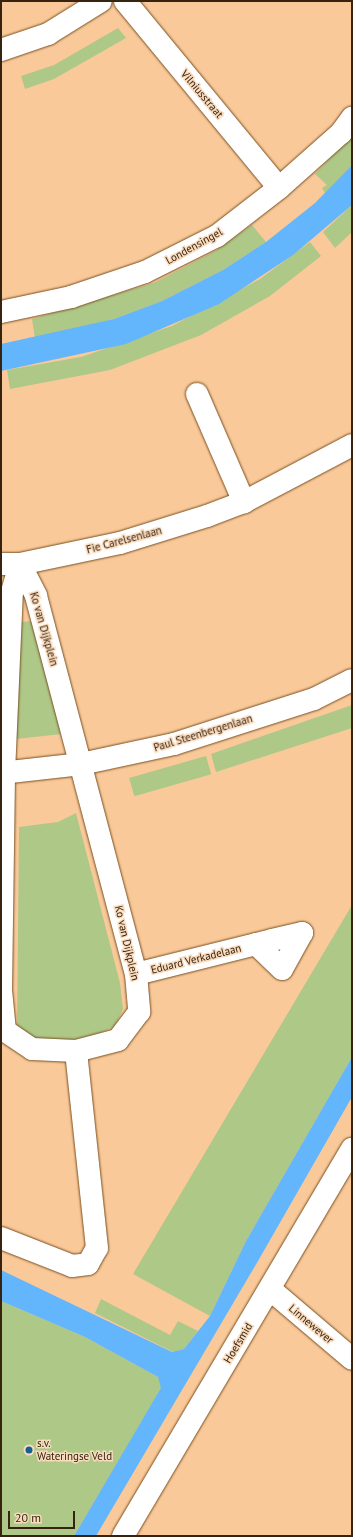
<!DOCTYPE html>
<html>
<head>
<meta charset="utf-8">
<style>
	body { margin:0 }
	#map { position:relative; width:353px; height:1537px; overflow:hidden; background:#fac999; font-family:"PT Sans",sans-serif }
	div>[style] { position:absolute }
	.green>* { inset:0; background:#aec887; transform-origin:0 0 }
	.water>* { inset:0; background:#63b6fc }
	.roads { filter:drop-shadow(0 0 1px #794f20) drop-shadow(0 0 1px #794f20) }
	.minor>* { height:22px; margin:-11px; padding:0 11px; transform-origin:11px; border-radius:11px; background:#fff }
	.dots>* { width:11px; height:11px; translate:-50% -50%; box-sizing:border-box; border:2px solid #f9dbbe; border-radius:50% }
	span { translate:-50% -50%; white-space:nowrap; text-align:center; line-height:1.15; -webkit-text-stroke:3px #f9dbbe; paint-order:stroke }
	.street-label { font-size:11px; color:#362310 }
	.poi-label { font-size:11px; color:#362310 }
	.left { translate:0 -50%; text-align:left }
	.frame { position:absolute; inset:0; border:2px solid #362310; pointer-events:none }
	.scale { position:absolute; left:8px; top:1511px; width:67px; height:18px; box-sizing:border-box; border:2px solid #362310; border-top:0; padding-left:5px; font-size:12px; line-height:14px; white-space:nowrap; color:#362310; -webkit-text-stroke:3px #f9dbbe; paint-order:stroke }
</style>
</head>
<body>
<div id="map">
	<div class="green">
		<div style="clip-path:polygon(118px 28px,126px 38px,54px 79px,25px 89px,21px 76px,54px 65px)"></div>
		<div style="clip-path:polygon(352px 136px,352px 165px,325px 193px,322px 188px,327px 185px,315px 174px)"></div>
		<div style="clip-path:polygon(352px 205px,352px 232px,335px 248px,323px 232px)"></div>
		<div style="clip-path:polygon(252px 225px,266px 242px,223px 270px,162px 301px,114px 319px,35px 339px,32px 319px,154px 283px,217px 250px)"></div>
		<div style="clip-path:polygon(310px 242px,321px 256px,270px 296px,201px 335px,110px 370px,10px 389px,7px 370px,81px 357px,172px 326px,260px 279px)"></div>
		<div style="clip-path:polygon(34px 621px,62px 734px,16px 739px,19px 622px)"></div>
		<div style="clip-path:polygon(352px 705px,352px 728px,216px 772px,211px 754px)"></div>
		<div style="left:206px;top:756px;width:19px;height:80px;rotate:74deg"></div>
		<div style="clip-path:polygon(76px 813px,120px 983px,123px 1009px,115px 1026px,92px 1037px,52px 1042px,36px 1040px,17px 1032px,19px 827px,58px 822px)"></div>
		<div style="clip-path:polygon(352px 905px,352px 1057px,246px 1241px,210px 1316px,133px 1274px)"></div>
		<div style="clip-path:polygon(101px 1299px,170px 1335px,178px 1321px,198px 1331px,184px 1349px,173px 1352px,95px 1313px)"></div>
		<div style="clip-path:polygon(1px 1301px,85px 1337px,158px 1377px,162px 1388px,74px 1536px,1px 1536px)"></div>
	</div>
	<div class="water">
		<div style="clip-path:polygon(352px 165px,352px 205px,293px 255px,219px 304px,126px 344px,1px 371px,1px 344px,114px 319px,162px 301px,223px 270px,266px 242px,315px 203px)"></div>
		<div style="clip-path:polygon(352px 1057px,352px 1097px,258px 1261px,96px 1536px,74px 1536px,161px 1388px,158px 1377px,85px 1337px,1px 1301px,1px 1270px,172px 1352px,184px 1349px,210px 1316px,246px 1241px)"></div>
	</div>
	<div class="roads">
		<div class="minor">
			<div style="left:125px;top:1px;width:242px;rotate:50.5deg"></div>
			<div style="left:1px;top:50px;width:50px;rotate:-18.8deg"></div>
			<div style="left:48px;top:34px;width:62px;rotate:-31.9deg"></div>
			<div style="left:1px;top:312px;width:72px;rotate:-12.1deg"></div>
			<div style="left:71px;top:297px;width:78px;rotate:-18.7deg"></div>
			<div style="left:145px;top:272px;width:80px;rotate:-26.6deg"></div>
			<div style="left:217px;top:236px;width:78px;rotate:-37.7deg"></div>
			<div style="left:279px;top:188px;width:83px;rotate:-41.6deg"></div>
			<div style="left:341px;top:133px;width:19px;rotate:-54deg"></div>
			<div style="left:197px;top:394px;width:118px;rotate:66.5deg"></div>
			<div style="left:1px;top:564px;width:19px"></div>
			<div style="left:20px;top:564px;width:102px;rotate:-11.9deg"></div>
			<div style="left:120px;top:543px;width:91px;rotate:-17.2deg"></div>
			<div style="left:207px;top:516px;width:40px;rotate:-21deg"></div>
			<div style="left:244px;top:502px;width:122px;rotate:-27.8deg"></div>
			<div style="left:20px;top:564px;width:36px;rotate:63deg"></div>
			<div style="left:36px;top:596px;width:391px;rotate:75.2deg"></div>
			<div style="left:136px;top:974px;width:38px;rotate:85deg"></div>
			<div style="left:139px;top:1012px;width:35px;rotate:127deg"></div>
			<div style="left:118px;top:1040px;width:43px;rotate:165.3deg"></div>
			<div style="left:76px;top:1051px;width:44px;rotate:-177.4deg"></div>
			<div style="left:32px;top:1049px;width:32px;rotate:-146deg"></div>
			<div style="left:5px;top:1031px;width:41px;rotate:-95.6deg"></div>
			<div style="left:1px;top:990px;width:217px;rotate:-89.2deg"></div>
			<div style="left:4px;top:773px;width:181px;rotate:-87.5deg"></div>
			<div style="left:12px;top:592px;width:29px;rotate:-74deg"></div>
			<div style="left:1px;top:773px;width:81px;rotate:-6.4deg"></div>
			<div style="left:81px;top:764px;width:95px;rotate:-12.1deg"></div>
			<div style="left:174px;top:744px;width:147px;rotate:-17.8deg"></div>
			<div style="left:314px;top:699px;width:42px;rotate:-26.6deg"></div>
			<div style="left:136px;top:974px;width:140px;rotate:-14deg"></div>
			<div style="left:272px;top:940px;width:31px;rotate:-13deg"></div>
			<div style="left:302px;top:933px;width:41px;rotate:119.1deg"></div>
			<div style="left:282px;top:969px;width:36px;rotate:-136deg"></div>
			<div style="left:1px;top:1238px;width:76px;rotate:21.5deg"></div>
			<div style="left:72px;top:1266px;width:16px;rotate:-7deg"></div>
			<div style="left:88px;top:1264px;width:18px;rotate:-61deg"></div>
			<div style="left:97px;top:1248px;width:198px;rotate:-96.1deg"></div>
			<div style="left:271px;top:1290px;width:106px;rotate:40.4deg"></div>
			<div style="left:123px;top:1536px;width:450px;rotate:-59.4deg"></div>
		</div>
	</div>
	<div class="dots">
		<div style="left:29px;top:1450px;background:#175e92"></div>
	</div>
	<div class="street-label">
		<span style="left:202px;top:94px;rotate:50deg">Vilniusstraat</span>
		<span style="left:194px;top:246px;rotate:-29deg">Londensingel</span>
		<span style="left:124px;top:540px;rotate:-15deg">Fie Carelsenlaan</span>
		<span style="left:44px;top:629px;rotate:74deg">Ko van Dijkplein</span>
		<span style="left:203px;top:733px;rotate:-17deg">Paul Steenbergenlaan</span>
		<span style="left:127px;top:943px;rotate:77deg">Ko van Dijkplein</span>
		<span style="left:196px;top:959px;rotate:-14deg">Eduard Verkadelaan</span>
		<span style="left:311px;top:1324px;rotate:40deg">Linnewever</span>
		<span style="left:238px;top:1343px;rotate:-59deg">Hoefsmid</span>
	</div>
	<div class="poi-label">
		<span class="left" style="left:37px;top:1450px">s.v.<br>Wateringse Veld</span>
	</div>
	<div class="frame"></div>
	<div class="scale">20 m</div>
</div>
</body>
</html>
